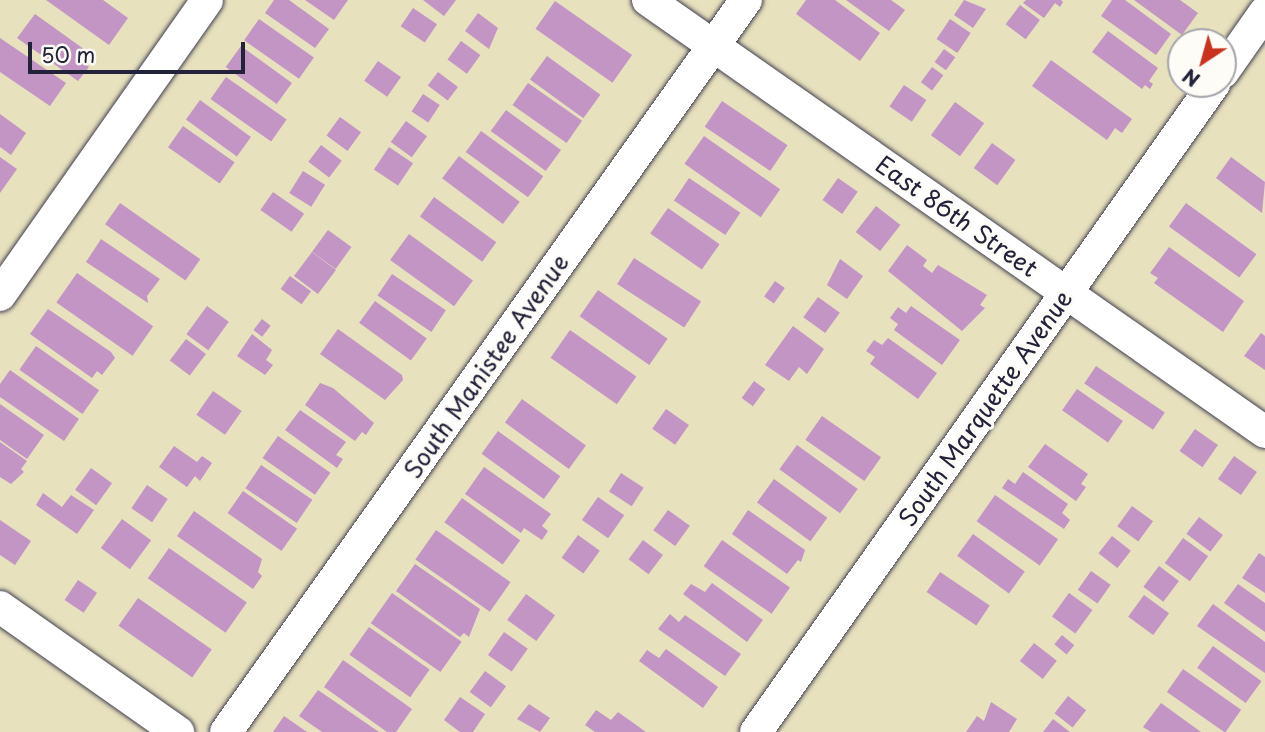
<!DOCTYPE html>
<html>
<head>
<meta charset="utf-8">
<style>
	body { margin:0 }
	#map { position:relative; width:1265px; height:732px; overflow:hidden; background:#e7e1be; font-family:"Playpen Sans",sans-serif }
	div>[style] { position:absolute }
	.building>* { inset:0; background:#c395c4; transform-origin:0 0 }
	.roads { filter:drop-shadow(0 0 2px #403f4f) drop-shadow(0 0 2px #403f4f) }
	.minor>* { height:32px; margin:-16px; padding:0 16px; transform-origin:16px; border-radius:16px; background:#fff }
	span { translate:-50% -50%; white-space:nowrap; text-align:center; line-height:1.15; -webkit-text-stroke:6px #fdfcf7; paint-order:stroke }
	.street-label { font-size:24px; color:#22223b }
	.north { position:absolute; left:1167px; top:28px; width:70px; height:70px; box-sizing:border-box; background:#fdfcf7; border:2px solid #a5a5ac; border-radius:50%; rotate:216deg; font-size:19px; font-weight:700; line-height:28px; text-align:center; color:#22223b }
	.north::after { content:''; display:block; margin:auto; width:24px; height:32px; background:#c8321e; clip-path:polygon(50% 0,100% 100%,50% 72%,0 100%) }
	.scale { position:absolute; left:28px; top:42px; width:217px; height:32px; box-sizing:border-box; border:4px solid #22223b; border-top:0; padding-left:9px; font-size:21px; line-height:24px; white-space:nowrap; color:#22223b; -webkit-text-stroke:5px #fdfcf7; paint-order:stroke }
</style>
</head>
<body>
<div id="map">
	<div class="building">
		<div style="clip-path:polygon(46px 0,103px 0,128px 18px,109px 45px)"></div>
		<div style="clip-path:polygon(274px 0,289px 0,329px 29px,315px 48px,265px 13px)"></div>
		<div style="clip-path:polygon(305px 0,348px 0,334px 20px)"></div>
		<div style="clip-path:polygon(423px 0,456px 0,444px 16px)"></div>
		<div style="clip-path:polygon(806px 0,835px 0,880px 33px,860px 61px,796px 14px)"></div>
		<div style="clip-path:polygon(846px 0,891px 0,905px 10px,889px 31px)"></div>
		<div style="clip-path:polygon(964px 0,986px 9px,973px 28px,954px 15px)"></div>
		<div style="clip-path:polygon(1026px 0,1061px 0,1063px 2px,1060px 7px,1055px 3px,1044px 18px,1023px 3px)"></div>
		<div style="clip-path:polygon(1112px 0,1125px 0,1171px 34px,1156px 55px,1101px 16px)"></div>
		<div style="clip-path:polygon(1134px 0,1180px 0,1198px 13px,1182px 35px)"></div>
		<div style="left:555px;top:1px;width:94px;height:34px;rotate:35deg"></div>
		<div style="left:1020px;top:5px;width:25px;height:24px;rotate:37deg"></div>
		<div style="left:413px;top:8px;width:29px;height:22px;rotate:34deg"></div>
		<div style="clip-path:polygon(478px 13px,498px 28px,489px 49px,465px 31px)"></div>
		<div style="clip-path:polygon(35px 14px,88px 52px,85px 64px,89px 67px,78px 81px,17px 38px)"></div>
		<div style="left:259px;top:19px;width:67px;height:26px;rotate:35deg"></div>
		<div style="left:950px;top:19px;width:25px;height:24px;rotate:34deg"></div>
		<div style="clip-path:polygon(1108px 31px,1158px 68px,1149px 81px,1153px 84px,1150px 89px,1145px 85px,1142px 89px,1092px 52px)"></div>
		<div style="clip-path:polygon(0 38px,66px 83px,50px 106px,0 72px)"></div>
		<div style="left:461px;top:41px;width:24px;height:23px;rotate:36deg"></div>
		<div style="left:241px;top:46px;width:63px;height:26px;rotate:36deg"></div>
		<div style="left:944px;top:49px;width:14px;height:16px;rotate:36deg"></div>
		<div style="left:547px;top:56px;width:66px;height:29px;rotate:36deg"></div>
		<div style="clip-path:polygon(1051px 60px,1132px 119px,1122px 133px,1115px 128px,1107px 140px,1032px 86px)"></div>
		<div style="left:378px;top:61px;width:28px;height:24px;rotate:35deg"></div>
		<div style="left:932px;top:67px;width:14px;height:19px;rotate:36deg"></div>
		<div style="left:438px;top:72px;width:25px;height:17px;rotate:37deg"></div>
		<div style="left:226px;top:77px;width:74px;height:27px;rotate:35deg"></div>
		<div style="left:528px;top:83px;width:66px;height:27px;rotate:35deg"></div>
		<div style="left:904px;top:85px;width:27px;height:26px;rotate:34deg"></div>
		<div style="left:423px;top:94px;width:20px;height:21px;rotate:33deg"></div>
		<div style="left:200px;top:100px;width:63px;height:24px;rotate:36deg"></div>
		<div style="left:722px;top:101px;width:79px;height:31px;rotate:34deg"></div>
		<div style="left:955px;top:102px;width:36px;height:41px;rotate:36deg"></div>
		<div style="left:506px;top:110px;width:68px;height:26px;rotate:36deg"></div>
		<div style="clip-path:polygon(0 114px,26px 133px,11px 155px,0 147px)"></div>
		<div style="left:340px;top:117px;width:26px;height:23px;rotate:36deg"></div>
		<div style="left:406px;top:121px;width:26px;height:26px;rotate:36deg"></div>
		<div style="left:183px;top:126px;width:63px;height:26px;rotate:35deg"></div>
		<div style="left:481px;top:131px;width:77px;height:26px;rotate:36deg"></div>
		<div style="left:704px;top:136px;width:93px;height:34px;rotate:35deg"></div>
		<div style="left:992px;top:143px;width:29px;height:31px;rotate:36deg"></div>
		<div style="left:321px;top:145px;width:26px;height:21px;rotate:37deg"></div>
		<div style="left:389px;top:147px;width:29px;height:27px;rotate:34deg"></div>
		<div style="left:459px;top:156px;width:76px;height:28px;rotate:37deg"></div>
		<div style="clip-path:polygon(0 157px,17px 169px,0 193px)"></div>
		<div style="clip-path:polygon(1231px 157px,1265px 182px,1262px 213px,1216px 178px)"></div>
		<div style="left:303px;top:171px;width:26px;height:26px;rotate:32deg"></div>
		<div style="left:689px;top:178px;width:62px;height:27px;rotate:34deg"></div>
		<div style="left:838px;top:178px;width:24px;height:27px;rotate:35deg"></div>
		<div style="left:273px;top:192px;width:38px;height:22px;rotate:35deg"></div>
		<div style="left:434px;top:197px;width:77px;height:24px;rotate:36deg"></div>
		<div style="left:120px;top:203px;width:98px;height:26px;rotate:35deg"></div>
		<div style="left:1186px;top:203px;width:87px;height:29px;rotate:36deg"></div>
		<div style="left:876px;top:206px;width:31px;height:33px;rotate:38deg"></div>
		<div style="left:668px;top:208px;width:63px;height:31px;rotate:35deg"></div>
		<div style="left:328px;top:230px;width:29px;height:27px;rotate:36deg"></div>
		<div style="left:409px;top:234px;width:79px;height:32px;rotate:36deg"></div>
		<div style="clip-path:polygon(101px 239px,160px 279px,147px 296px,148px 303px,86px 262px)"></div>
		<div style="clip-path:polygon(907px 245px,927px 260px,923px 266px,932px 273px,938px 265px,987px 295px,980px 305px,985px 308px,962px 331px,888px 271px)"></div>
		<div style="clip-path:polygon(1169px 247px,1244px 301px,1223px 332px,1154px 283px,1158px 278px,1150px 273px)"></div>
		<div style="left:312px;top:252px;width:30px;height:30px;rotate:37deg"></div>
		<div style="left:634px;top:258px;width:80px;height:31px;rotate:33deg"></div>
		<div style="clip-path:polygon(840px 259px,863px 276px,847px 299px,827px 285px)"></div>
		<div style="left:77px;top:273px;width:93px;height:36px;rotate:35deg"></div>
		<div style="left:392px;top:274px;width:65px;height:26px;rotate:34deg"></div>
		<div style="left:290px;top:276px;width:26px;height:16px;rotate:36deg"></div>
		<div style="left:775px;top:281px;width:12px;height:19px;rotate:35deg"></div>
		<div style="left:598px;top:290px;width:85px;height:32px;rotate:35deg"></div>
		<div style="left:818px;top:297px;width:27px;height:25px;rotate:36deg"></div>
		<div style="left:375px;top:301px;width:64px;height:27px;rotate:36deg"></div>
		<div style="left:207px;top:306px;width:27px;height:35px;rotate:36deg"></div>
		<div style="clip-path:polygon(911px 306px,960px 340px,942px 365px,894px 330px,898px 324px,890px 318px,898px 307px,906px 313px)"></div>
		<div style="clip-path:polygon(48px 309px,111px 352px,115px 358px,102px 375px,97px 371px,92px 378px,30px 334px)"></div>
		<div style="left:262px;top:319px;width:11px;height:14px;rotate:38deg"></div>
		<div style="clip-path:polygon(793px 326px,824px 349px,807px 374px,799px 367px,789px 381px,765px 365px)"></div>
		<div style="clip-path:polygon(338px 329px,402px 375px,403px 380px,385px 400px,320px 354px)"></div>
		<div style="left:570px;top:330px;width:81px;height:34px;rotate:35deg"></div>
		<div style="clip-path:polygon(1261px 333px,1265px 336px,1265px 370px,1244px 356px)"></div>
		<div style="clip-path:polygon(252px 334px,272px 350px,266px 360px,273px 365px,265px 375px,237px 356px)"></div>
		<div style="clip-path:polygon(888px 338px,937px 373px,918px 399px,870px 364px,875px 357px,866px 351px,874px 340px,882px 345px)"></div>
		<div style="left:186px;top:339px;width:25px;height:27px;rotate:37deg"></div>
		<div style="left:36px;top:346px;width:77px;height:29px;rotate:35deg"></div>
		<div style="left:1096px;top:366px;width:83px;height:21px;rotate:34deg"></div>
		<div style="clip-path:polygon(10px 370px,79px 419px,64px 441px,0 397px,0 384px)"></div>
		<div style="left:754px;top:381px;width:14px;height:21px;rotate:36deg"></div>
		<div style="clip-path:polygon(320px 383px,333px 388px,374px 423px,366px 435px,362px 432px,355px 441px,305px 405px)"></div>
		<div style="left:1077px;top:389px;width:56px;height:26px;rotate:35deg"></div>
		<div style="left:213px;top:391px;width:35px;height:29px;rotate:35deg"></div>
		<div style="left:522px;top:399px;width:79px;height:29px;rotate:36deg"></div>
		<div style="clip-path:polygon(0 404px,44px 435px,27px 459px,0 440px)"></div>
		<div style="left:666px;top:409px;width:28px;height:24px;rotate:35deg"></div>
		<div style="clip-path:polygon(300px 410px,346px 442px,336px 455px,343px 459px,337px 468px,285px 430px)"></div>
		<div style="left:822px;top:416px;width:72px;height:29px;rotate:35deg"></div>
		<div style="left:1195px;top:429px;width:28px;height:27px;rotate:35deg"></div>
		<div style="left:498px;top:431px;width:77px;height:28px;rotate:36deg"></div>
		<div style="left:278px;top:436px;width:64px;height:27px;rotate:35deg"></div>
		<div style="clip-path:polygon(0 442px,27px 461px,21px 469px,24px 472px,11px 484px,0 477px)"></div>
		<div style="clip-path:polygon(1045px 444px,1088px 474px,1081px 484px,1086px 487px,1076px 501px,1028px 467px)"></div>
		<div style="left:797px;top:445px;width:75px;height:30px;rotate:36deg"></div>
		<div style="clip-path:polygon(174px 446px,197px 462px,202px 456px,212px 463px,200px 481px,195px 476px,187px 487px,159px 467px)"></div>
		<div style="left:1234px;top:456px;width:28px;height:28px;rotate:35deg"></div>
		<div style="left:261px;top:465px;width:62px;height:28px;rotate:34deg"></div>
		<div style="clip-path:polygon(484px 467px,551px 514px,542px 526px,548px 531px,542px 540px,524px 528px,521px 533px,465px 494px)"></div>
		<div style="left:91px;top:468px;width:26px;height:27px;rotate:36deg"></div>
		<div style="clip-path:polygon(1023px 472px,1068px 504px,1062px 513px,1070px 520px,1064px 529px,1002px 488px,1008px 479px,1015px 484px)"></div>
		<div style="left:621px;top:473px;width:27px;height:22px;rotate:33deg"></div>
		<div style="left:774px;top:479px;width:66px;height:29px;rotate:36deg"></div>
		<div style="left:147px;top:485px;width:25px;height:28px;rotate:34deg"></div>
		<div style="left:243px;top:491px;width:66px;height:27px;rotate:35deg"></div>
		<div style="clip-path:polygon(43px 493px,62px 507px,71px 495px,94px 510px,77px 534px,36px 505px)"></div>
		<div style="left:995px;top:495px;width:77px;height:32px;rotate:35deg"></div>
		<div style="left:598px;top:497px;width:32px;height:28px;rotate:35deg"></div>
		<div style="left:462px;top:498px;width:72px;height:30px;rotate:36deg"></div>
		<div style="left:1132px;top:506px;width:26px;height:25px;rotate:36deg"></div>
		<div style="left:668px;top:510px;width:27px;height:25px;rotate:36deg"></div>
		<div style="clip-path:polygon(748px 510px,805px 550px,801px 562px,798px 560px,787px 574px,732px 534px)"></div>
		<div style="clip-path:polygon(194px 511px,262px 559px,258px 572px,262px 576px,253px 589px,177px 536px)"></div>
		<div style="left:1199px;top:517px;width:30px;height:21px;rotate:37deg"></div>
		<div style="left:122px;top:519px;width:36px;height:36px;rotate:36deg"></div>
		<div style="clip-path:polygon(0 520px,31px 541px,15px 565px,0 555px)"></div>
		<div style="left:436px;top:530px;width:91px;height:36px;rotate:35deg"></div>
		<div style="left:973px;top:534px;width:64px;height:27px;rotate:36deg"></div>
		<div style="left:578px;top:535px;width:27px;height:28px;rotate:36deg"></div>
		<div style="left:1112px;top:536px;width:24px;height:22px;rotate:38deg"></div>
		<div style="left:1183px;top:538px;width:31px;height:31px;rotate:36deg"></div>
		<div style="left:643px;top:540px;width:25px;height:24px;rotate:37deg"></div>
		<div style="left:722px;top:540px;width:83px;height:32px;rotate:35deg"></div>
		<div style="left:169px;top:548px;width:95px;height:37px;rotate:35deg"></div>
		<div style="clip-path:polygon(1259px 553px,1265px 557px,1265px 593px,1242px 578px)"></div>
		<div style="clip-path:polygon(415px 564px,480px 609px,469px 637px,464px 633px,460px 637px,396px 591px)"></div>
		<div style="left:1159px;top:566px;width:25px;height:26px;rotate:37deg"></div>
		<div style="left:1091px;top:571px;width:24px;height:23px;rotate:35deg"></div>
		<div style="left:940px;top:572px;width:60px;height:24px;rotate:34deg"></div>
		<div style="left:78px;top:580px;width:23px;height:24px;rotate:34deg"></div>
		<div style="clip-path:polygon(712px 583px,763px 620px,747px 642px,683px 594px,691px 584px,705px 592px)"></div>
		<div style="clip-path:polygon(1238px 584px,1265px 603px,1265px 632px,1224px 603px)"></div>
		<div style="left:392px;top:593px;width:85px;height:37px;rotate:35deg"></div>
		<div style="left:1069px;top:593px;width:29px;height:29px;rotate:36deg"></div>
		<div style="left:526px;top:594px;width:36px;height:32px;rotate:36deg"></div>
		<div style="left:1144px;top:595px;width:31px;height:27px;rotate:36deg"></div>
		<div style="left:138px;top:598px;width:90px;height:34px;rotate:35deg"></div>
		<div style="clip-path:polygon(1213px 604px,1265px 642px,1265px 673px,1197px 626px)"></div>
		<div style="clip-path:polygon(670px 614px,679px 622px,685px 615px,741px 654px,725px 676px,658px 629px)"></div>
		<div style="left:369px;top:627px;width:74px;height:34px;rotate:35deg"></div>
		<div style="left:504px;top:632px;width:29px;height:28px;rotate:35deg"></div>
		<div style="left:1062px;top:635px;width:16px;height:12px;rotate:40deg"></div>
		<div style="left:1034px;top:643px;width:29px;height:23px;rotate:38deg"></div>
		<div style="left:1213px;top:646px;width:60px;height:27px;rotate:36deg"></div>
		<div style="clip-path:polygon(666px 649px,718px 687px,703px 708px,639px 661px,647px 650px,659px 658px)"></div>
		<div style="clip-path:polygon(343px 660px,412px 709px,396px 732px,387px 732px,324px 687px)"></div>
		<div style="left:1183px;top:669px;width:71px;height:28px;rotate:35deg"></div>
		<div style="left:485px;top:671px;width:26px;height:26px;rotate:36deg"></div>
		<div style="clip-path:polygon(318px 690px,379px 732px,322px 732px,299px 716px)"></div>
		<div style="left:1068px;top:696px;width:23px;height:22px;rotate:38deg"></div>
		<div style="clip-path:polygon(460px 697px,485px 714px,473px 732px,460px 732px,444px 720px)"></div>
		<div style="clip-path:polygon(991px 702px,1017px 719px,1009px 732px,966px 732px,977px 716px,984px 721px)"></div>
		<div style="clip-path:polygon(1161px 703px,1201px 732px,1151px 732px,1143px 727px)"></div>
		<div style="clip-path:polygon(529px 704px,550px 718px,540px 732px,517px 719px)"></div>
		<div style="clip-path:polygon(596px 710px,611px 720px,618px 712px,646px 732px,595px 732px,585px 725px)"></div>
		<div style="clip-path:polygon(284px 716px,307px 732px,273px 732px)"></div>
		<div style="clip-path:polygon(1053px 719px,1070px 732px,1043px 732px)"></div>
	</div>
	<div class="roads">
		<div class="minor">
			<div style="left:648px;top:0;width:753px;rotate:35deg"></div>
			<div style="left:1223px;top:72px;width:73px;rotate:-55deg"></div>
			<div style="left:0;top:295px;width:360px;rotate:-54.9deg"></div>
			<div style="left:0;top:607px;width:218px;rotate:35.1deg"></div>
			<div style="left:226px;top:732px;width:898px;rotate:-54.61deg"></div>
			<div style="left:756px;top:732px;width:794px;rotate:-54.75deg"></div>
		</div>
	</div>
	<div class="street-label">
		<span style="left:957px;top:216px;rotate:35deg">East 86th Street</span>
		<span style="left:486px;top:366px;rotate:-55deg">South Manistee Avenue</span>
		<span style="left:985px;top:408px;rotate:-55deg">South Marquette Avenue</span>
	</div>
	<div class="north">N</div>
	<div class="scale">50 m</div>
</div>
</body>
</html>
